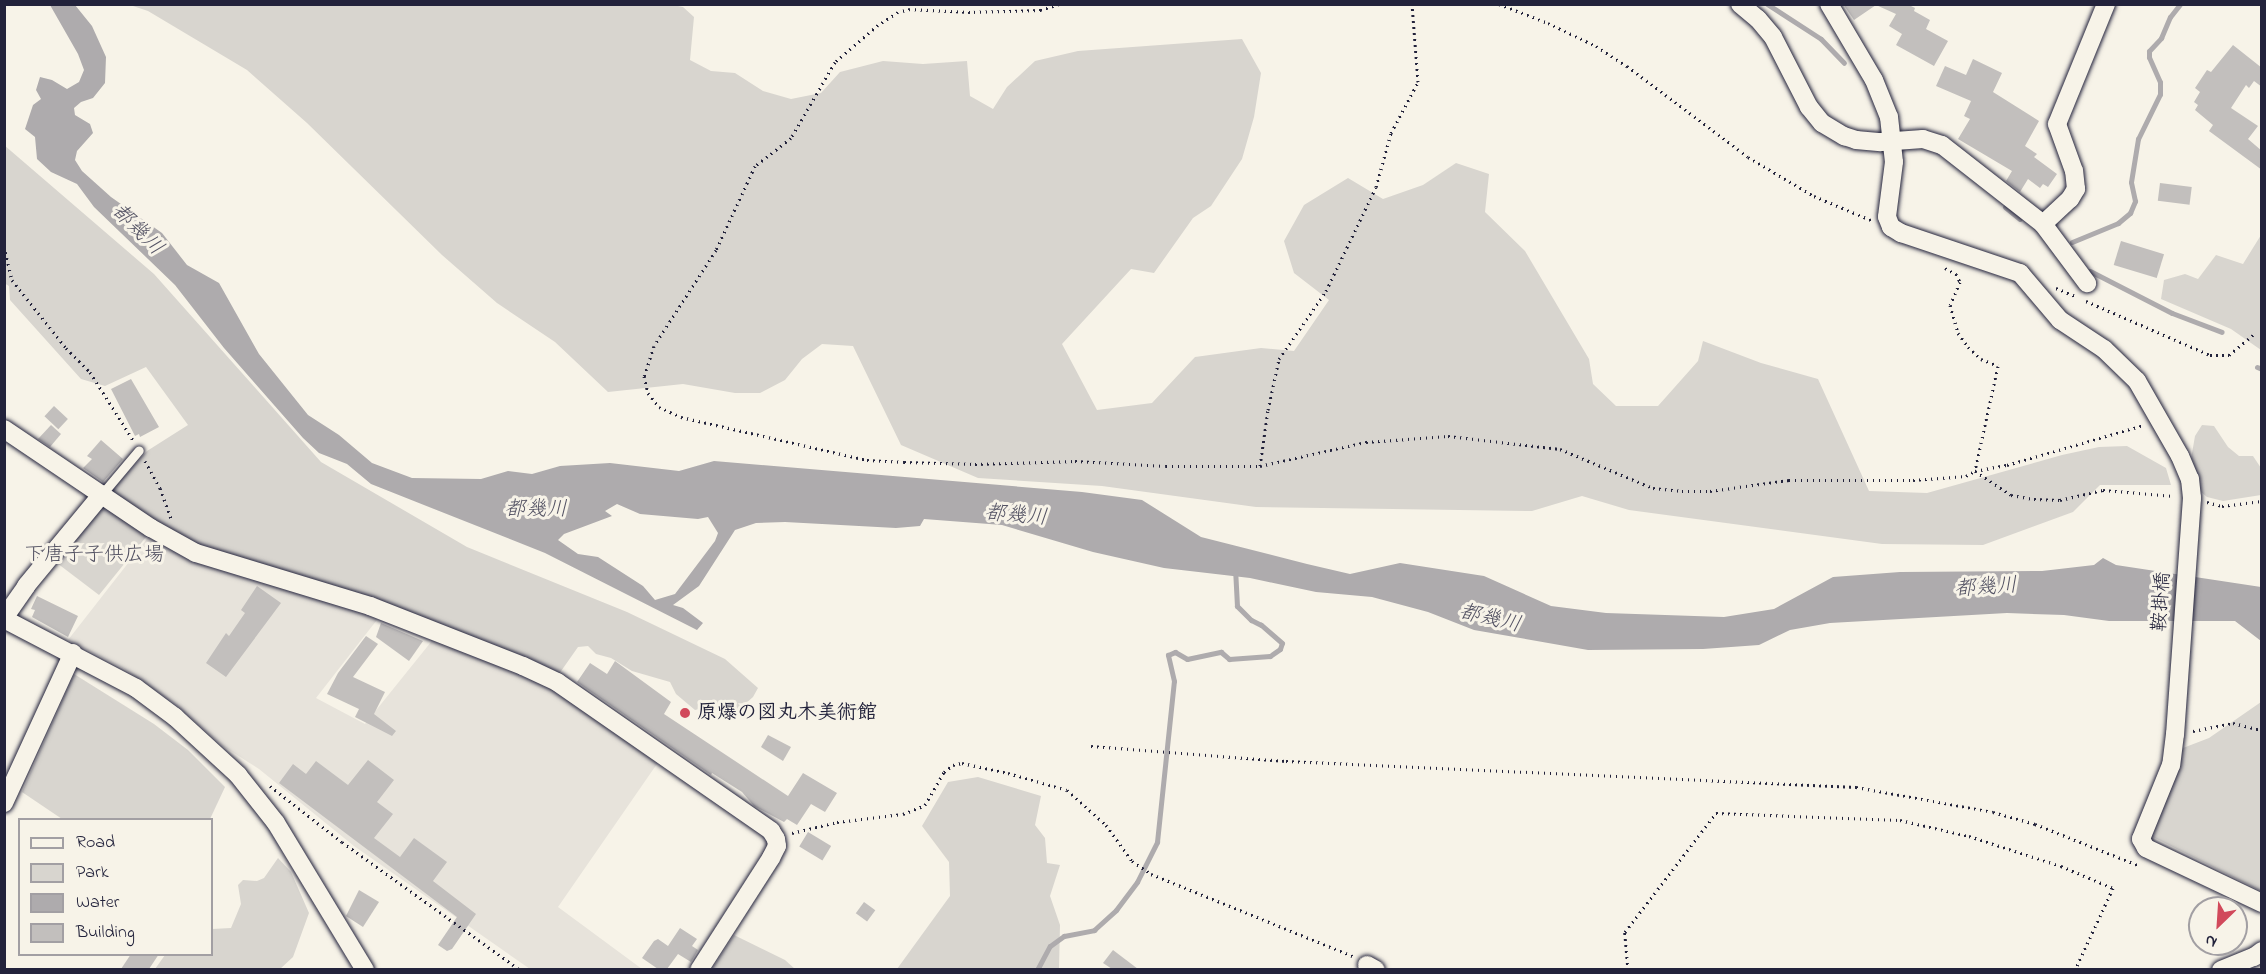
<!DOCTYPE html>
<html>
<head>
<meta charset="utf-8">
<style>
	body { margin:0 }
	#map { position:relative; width:2266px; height:974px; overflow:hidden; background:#f7f3e8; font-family:"Indie Flower","Klee One",sans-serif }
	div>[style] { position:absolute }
	.built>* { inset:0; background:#e7e3db }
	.green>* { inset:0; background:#d8d5cf }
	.water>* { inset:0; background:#aeabad }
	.stream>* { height:5px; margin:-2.5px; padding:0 2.5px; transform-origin:2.5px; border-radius:2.5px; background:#aeabad }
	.building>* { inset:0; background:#c2bfbd; transform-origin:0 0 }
	.path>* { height:3px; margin-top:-1.5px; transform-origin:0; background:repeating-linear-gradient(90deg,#22223b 0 1.5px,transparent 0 6px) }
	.roads { filter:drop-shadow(0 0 2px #22223b) drop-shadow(0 0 2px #22223b) }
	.service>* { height:9px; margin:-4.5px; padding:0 4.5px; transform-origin:4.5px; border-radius:4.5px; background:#f7f3e8 }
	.minor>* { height:18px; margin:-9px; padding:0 9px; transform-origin:9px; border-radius:9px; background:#f7f3e8 }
	.dots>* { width:16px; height:16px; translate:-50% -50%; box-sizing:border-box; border:3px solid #f7f3e8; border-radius:50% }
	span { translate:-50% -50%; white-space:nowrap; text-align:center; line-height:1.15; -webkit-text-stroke:6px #f7f3e8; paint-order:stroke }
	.park-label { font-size:20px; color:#504f60 }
	.street-label { font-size:20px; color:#22223b }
	.poi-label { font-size:20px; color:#22223b; font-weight:700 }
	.left { translate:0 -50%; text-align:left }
	.water-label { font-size:21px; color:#535263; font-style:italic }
	.frame { position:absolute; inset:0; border:6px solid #22223b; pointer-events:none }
	.legend { position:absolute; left:18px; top:818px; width:195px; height:138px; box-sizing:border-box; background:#f7f3e8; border:2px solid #a29fa3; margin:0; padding:8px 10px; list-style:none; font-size:18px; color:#22223b }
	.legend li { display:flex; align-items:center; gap:12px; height:30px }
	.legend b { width:30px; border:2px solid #a29fa3 }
	.north { position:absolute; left:2188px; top:896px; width:60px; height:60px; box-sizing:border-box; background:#f7f3e8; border:2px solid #a29fa3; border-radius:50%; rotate:205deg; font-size:16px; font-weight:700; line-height:24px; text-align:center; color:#22223b }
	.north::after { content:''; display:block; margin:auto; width:21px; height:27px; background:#d1495b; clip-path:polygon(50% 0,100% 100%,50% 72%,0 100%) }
</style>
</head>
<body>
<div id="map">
	<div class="built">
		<div style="clip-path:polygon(150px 535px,216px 569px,302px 591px,380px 616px,316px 698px,365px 724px,435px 637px,541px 680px,659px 761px,558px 907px,642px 969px,530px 969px,354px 846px,259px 769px,223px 746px,174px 703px,123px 668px,68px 640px)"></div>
	</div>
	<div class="green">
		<div style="clip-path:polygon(130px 5px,673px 5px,683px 7px,694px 17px,690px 60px,711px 71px,735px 73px,763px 91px,791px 99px,821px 93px,840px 72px,883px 61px,923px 64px,967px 61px,970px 96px,993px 109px,1007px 87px,1035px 61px,1078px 51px,1242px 39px,1261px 73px,1254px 117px,1242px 159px,1211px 206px,1193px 218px,1154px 273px,1131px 269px,1062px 344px,1097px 410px,1152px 403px,1195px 357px,1261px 348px,1294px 351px,1329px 300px,1294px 273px,1284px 241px,1304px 205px,1348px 178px,1383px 199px,1423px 185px,1456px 163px,1489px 174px,1485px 212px,1525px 251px,1589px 359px,1593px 384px,1616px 406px,1658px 406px,1698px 361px,1703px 341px,1761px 363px,1818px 379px,1869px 491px,1927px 493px,2062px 455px,2099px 447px,2127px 446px,2166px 468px,2171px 485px,2100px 485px,2073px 512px,1983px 545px,1882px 544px,1629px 510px,1582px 496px,1532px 511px,1256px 507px,1102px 486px,978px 478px,901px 445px,853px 346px,822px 344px,802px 359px,785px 380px,760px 393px,735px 393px,683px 384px,608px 392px,555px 342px,497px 303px,442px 255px,307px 123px,247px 70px,148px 11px)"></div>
		<div style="clip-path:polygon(4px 145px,154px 274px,321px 462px,467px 547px,627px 612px,725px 659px,758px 688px,753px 697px,736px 712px,720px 704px,695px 710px,676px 694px,670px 682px,632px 671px,611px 658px,596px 654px,588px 646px,578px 647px,559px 674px,484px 654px,242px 573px,114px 498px,113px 489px,147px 451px,188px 425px,146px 367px,105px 386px,81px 379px,10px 300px,9px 286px,4px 283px)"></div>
		<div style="clip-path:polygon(2261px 235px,2261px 350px,2231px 329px,2161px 299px,2164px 280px,2185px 274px,2198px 279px,2216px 255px,2243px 264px)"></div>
		<div style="clip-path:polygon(2202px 425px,2214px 426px,2228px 447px,2239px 456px,2253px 456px,2261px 468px,2261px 495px,2223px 501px,2207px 497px,2195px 487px,2191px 459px,2195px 436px)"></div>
		<div style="clip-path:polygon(101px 506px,107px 506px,150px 532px,99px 595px,53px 560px)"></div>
		<div style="clip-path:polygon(74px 674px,154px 724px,188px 750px,225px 787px,210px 819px,62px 819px,22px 792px)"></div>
		<div style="clip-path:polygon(2261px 702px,2261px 891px,2151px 836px,2183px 748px,2209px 738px)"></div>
		<div style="clip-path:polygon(978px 777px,1041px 796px,1035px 825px,1045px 838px,1047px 863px,1060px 865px,1050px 896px,1060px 925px,1059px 969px,897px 969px,950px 896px,949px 862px,922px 826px,948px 782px)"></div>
		<div style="clip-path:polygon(278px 858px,291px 872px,309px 913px,293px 957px,280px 969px,155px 969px,165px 955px,212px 954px,212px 929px,231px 928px,241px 904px,238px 885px,243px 880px,257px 881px,264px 878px)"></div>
		<div style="clip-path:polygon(734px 935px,785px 960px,795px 969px,712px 969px)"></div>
	</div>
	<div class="water">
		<div style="clip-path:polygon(evenodd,50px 5px,75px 5px,92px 26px,106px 57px,105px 83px,93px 98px,81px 102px,74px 108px,75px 115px,90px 124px,93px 133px,77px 151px,75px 160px,82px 171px,111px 197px,162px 233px,187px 265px,219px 283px,259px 354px,308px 415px,339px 435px,372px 463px,412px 478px,481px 479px,508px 471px,532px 474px,560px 466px,610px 463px,679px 471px,714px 461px,1082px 492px,1142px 500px,1201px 537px,1307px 564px,1350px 574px,1400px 563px,1484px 576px,1551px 606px,1606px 613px,1724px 617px,1774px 609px,1833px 577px,1900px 572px,2042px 571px,2094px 565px,2103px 558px,2116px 565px,2261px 587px,2261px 641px,2235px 621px,2109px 621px,2064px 615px,2007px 613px,1830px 623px,1790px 630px,1759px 645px,1703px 649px,1588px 650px,1474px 630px,1428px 612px,1372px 597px,1316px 592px,1250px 578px,1164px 568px,1093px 552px,1002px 525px,924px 519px,920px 526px,896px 528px,785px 522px,756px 523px,735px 530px,699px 586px,673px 605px,683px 608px,703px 623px,697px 630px,545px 553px,371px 484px,347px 464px,319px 453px,303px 438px,224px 348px,175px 285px,94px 207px,77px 184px,51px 172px,37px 159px,35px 137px,25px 129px,33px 105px,41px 99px,36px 90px,40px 77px,52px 80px,67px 89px,79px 82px,84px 70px,78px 54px,50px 5px,617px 504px,640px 514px,698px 519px,708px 517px,718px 533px,715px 541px,675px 594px,655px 600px,643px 586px,598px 557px,578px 554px,558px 540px,564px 534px,612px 516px,605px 511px,617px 504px)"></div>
	</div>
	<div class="stream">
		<div style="left:1767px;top:4px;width:64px;rotate:32.9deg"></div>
		<div style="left:1821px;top:39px;width:33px;rotate:46deg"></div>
		<div style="left:2005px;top:207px;width:19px;rotate:39deg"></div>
		<div style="left:2072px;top:242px;width:50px;rotate:-22.4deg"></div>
		<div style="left:2118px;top:223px;width:16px;rotate:-40deg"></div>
		<div style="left:2130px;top:213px;width:13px;rotate:-67deg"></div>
		<div style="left:2135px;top:201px;width:19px;rotate:-102deg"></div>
		<div style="left:2131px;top:182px;width:44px;rotate:-80.8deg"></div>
		<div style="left:2138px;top:139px;width:50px;rotate:-63.9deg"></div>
		<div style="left:2160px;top:94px;width:12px;rotate:-90deg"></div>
		<div style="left:2160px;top:82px;width:27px;rotate:-114deg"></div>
		<div style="left:2149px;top:57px;width:6px;rotate:-90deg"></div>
		<div style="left:2149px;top:51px;width:18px;rotate:-47deg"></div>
		<div style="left:2161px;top:38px;width:23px;rotate:-67deg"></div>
		<div style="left:2170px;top:17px;width:16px;rotate:-52deg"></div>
		<div style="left:2090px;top:271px;width:92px;rotate:27.1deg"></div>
		<div style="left:2172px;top:313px;width:53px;rotate:20.8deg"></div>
		<div style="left:2257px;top:367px;width:5px;rotate:22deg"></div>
		<div style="left:1037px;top:970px;width:27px;rotate:-62deg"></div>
		<div style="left:1050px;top:946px;width:17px;rotate:-36deg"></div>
		<div style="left:1064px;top:936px;width:31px;rotate:-11deg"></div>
		<div style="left:1094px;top:930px;width:30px;rotate:-42deg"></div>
		<div style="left:1116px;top:910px;width:35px;rotate:-53deg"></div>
		<div style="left:1137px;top:882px;width:45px;rotate:-63.4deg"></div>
		<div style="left:1157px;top:842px;width:162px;rotate:-84deg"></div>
		<div style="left:1174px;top:681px;width:27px;rotate:-103deg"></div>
		<div style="left:1168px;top:655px;width:8px;rotate:-23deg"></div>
		<div style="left:1175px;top:652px;width:14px;rotate:30deg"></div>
		<div style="left:1187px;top:659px;width:35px;rotate:-12deg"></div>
		<div style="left:1221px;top:652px;width:11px;rotate:41deg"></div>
		<div style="left:1229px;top:659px;width:41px;rotate:-4.2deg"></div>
		<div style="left:1270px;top:656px;width:12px;rotate:-35deg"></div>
		<div style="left:1280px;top:649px;width:6px;rotate:-72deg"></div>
		<div style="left:1282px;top:643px;width:28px;rotate:-139deg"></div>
		<div style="left:1261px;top:625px;width:11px;rotate:-153deg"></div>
		<div style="left:1251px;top:620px;width:20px;rotate:-135deg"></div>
		<div style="left:1237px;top:606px;width:34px;rotate:-93deg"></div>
	</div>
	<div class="building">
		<div style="clip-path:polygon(1843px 4px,1907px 4px,1915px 8px,1914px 11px,1930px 20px,1926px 29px,1948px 41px,1934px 66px,1896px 45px,1902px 34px,1889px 26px,1896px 14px,1876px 5px,1854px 20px)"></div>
		<div style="clip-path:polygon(2233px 45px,2262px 68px,2262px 87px,2254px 81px,2249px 88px,2246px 85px,2231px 108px,2258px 126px,2248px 139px,2262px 151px,2262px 170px,2209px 131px,2213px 125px,2195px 110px,2198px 105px,2194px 102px,2200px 92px,2195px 88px,2207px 70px,2211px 72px)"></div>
		<div style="clip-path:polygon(1973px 59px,2002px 73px,1993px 92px,2039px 121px,2025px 146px,2037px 154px,2034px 157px,2057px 174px,2048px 187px,2043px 184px,2040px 188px,2028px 179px,2020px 192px,2006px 181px,2012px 171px,1958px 139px,1970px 119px,1964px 116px,1971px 101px,1936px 86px,1945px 66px,1966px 75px)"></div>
		<div style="left:2160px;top:183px;width:32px;height:18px;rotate:7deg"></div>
		<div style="left:2121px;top:241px;width:45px;height:25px;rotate:17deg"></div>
		<div style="clip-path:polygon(131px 379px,159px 427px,140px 437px,139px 434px,135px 436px,111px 389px)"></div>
		<div style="left:54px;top:406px;width:19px;height:14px;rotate:43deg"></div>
		<div style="clip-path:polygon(51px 425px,61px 434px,50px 447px,38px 439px)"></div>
		<div style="clip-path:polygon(101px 440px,123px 459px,103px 482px,83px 468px,92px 459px,87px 456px)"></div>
		<div style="clip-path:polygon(257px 586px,281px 603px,226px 677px,206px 663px,226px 633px,229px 636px,245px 613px,241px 610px)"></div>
		<div style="clip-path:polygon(37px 596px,78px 616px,68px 637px,32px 617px,35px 610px,31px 609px)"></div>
		<div style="clip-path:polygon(381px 623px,423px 641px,409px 661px,376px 637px)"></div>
		<div style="clip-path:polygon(366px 636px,378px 644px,353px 677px,385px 692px,374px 714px,396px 731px,392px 736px,355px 717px,359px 709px,327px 694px,338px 673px)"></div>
		<div style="clip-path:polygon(615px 661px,671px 702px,664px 714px,788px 796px,803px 773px,837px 793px,825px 812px,811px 804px,797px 825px,787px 819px,784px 822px,754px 806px,742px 792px,712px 773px,711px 775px,577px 682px,590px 663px,607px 674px)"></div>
		<div style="clip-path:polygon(768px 735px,791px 747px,783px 761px,761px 747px)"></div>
		<div style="clip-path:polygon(368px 760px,394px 780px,377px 802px,393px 814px,374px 838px,400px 857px,414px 838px,447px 862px,433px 881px,476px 914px,452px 949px,447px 951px,438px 945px,457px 917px,279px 783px,293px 764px,306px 774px,316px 761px,348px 785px)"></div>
		<div style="left:808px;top:832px;width:27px;height:17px;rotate:31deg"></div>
		<div style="clip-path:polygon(359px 890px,379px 902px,363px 927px,346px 916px)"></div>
		<div style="left:864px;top:902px;width:14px;height:14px;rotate:36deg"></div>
		<div style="clip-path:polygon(680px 928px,697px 939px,692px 946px,698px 950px,691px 962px,678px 954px,667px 969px,658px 969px,642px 958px,654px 941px,658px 939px,668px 946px)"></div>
		<div style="clip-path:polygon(1113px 950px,1138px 969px,1112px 969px,1103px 963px)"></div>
		<div style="clip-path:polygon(131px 954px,159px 954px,149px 969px,121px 969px)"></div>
	</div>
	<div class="path">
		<div style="left:1059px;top:4px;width:19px;rotate:162deg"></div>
		<div style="left:1041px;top:10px;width:71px;rotate:178.4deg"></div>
		<div style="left:970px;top:12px;width:60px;rotate:-177.1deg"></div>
		<div style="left:910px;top:9px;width:12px;rotate:166deg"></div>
		<div style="left:898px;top:12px;width:24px;rotate:147deg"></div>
		<div style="left:878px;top:25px;width:57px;rotate:139.3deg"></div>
		<div style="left:835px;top:62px;width:88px;rotate:120.1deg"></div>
		<div style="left:791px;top:138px;width:46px;rotate:142.1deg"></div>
		<div style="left:755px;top:166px;width:93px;rotate:114.9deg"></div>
		<div style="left:716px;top:250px;width:114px;rotate:122.9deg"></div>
		<div style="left:654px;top:346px;width:32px;rotate:108deg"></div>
		<div style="left:644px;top:376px;width:17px;rotate:77deg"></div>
		<div style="left:648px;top:393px;width:18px;rotate:52deg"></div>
		<div style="left:659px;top:407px;width:24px;rotate:24deg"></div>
		<div style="left:681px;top:417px;width:191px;rotate:13deg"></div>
		<div style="left:867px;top:460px;width:37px;rotate:3deg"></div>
		<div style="left:904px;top:462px;width:71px;rotate:1.6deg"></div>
		<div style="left:975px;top:464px;width:100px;rotate:-1.7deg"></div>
		<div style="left:1075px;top:461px;width:91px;rotate:3.1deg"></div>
		<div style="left:1166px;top:466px;width:94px"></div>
		<div style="left:1260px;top:466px;width:109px;rotate:-12.8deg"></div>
		<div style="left:1366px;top:442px;width:82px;rotate:-4.2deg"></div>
		<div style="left:1448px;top:436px;width:113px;rotate:6.6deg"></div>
		<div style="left:1560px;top:449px;width:101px;rotate:22.8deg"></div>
		<div style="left:1653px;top:488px;width:29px;rotate:6deg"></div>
		<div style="left:1682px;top:491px;width:28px"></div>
		<div style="left:1710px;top:491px;width:80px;rotate:-7.9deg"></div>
		<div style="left:1789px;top:480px;width:124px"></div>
		<div style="left:1913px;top:480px;width:53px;rotate:-4.3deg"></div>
		<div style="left:1966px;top:476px;width:10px;rotate:-29deg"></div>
		<div style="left:1975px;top:471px;width:33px;rotate:-11deg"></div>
		<div style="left:2007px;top:465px;width:143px;rotate:-16.3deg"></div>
		<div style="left:1499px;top:4px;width:53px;rotate:21.2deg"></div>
		<div style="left:1548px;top:23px;width:53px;rotate:25.6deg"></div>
		<div style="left:1596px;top:46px;width:37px;rotate:33deg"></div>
		<div style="left:1627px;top:66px;width:151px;rotate:36.9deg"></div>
		<div style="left:1748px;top:157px;width:77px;rotate:30.6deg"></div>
		<div style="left:1814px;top:196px;width:62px;rotate:22.8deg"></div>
		<div style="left:4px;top:246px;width:35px;rotate:77deg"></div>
		<div style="left:12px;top:280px;width:87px;rotate:51.5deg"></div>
		<div style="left:66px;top:348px;width:34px;rotate:45deg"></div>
		<div style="left:90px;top:372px;width:80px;rotate:57.7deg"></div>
		<div style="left:1945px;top:268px;width:13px;rotate:29deg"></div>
		<div style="left:1956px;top:274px;width:9px;rotate:63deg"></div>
		<div style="left:1960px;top:282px;width:25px;rotate:113deg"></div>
		<div style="left:1950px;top:305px;width:29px;rotate:74deg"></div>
		<div style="left:1958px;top:333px;width:17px;rotate:54deg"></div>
		<div style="left:1968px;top:347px;width:18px;rotate:43deg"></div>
		<div style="left:1981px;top:359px;width:18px;rotate:22deg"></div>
		<div style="left:1998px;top:366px;width:107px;rotate:102.4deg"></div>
		<div style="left:1975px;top:471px;width:43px;rotate:33.7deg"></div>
		<div style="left:2011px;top:495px;width:23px;rotate:10deg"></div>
		<div style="left:2034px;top:499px;width:26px;rotate:2deg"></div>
		<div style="left:2060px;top:500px;width:44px;rotate:-13.1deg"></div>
		<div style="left:2103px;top:490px;width:71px;rotate:4.8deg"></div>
		<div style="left:2056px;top:288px;width:21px;rotate:23deg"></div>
		<div style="left:2086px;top:301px;width:135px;rotate:23.5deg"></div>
		<div style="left:2210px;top:355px;width:19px"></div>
		<div style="left:2229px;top:355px;width:33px;rotate:-40deg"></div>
		<div style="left:145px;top:461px;width:31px;rotate:61deg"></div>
		<div style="left:160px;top:488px;width:35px;rotate:70deg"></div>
		<div style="left:1260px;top:466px;width:57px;rotate:-81.9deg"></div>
		<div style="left:1268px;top:410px;width:52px;rotate:-77.8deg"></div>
		<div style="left:1279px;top:359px;width:83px;rotate:-55.3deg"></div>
		<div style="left:1326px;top:291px;width:115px;rotate:-64.3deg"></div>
		<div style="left:1376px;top:187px;width:56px;rotate:-74.5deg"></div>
		<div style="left:1391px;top:133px;width:58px;rotate:-62.1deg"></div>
		<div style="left:1418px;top:82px;width:78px;rotate:-94.4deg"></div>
		<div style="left:2207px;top:502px;width:16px;rotate:15deg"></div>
		<div style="left:2222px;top:506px;width:40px;rotate:-7.1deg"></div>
		<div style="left:2193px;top:731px;width:41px;rotate:-11.3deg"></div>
		<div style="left:2233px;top:723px;width:30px;rotate:14deg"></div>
		<div style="left:1091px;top:746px;width:196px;rotate:4.4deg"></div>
		<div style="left:1286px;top:761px;width:571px;rotate:2.61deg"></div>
		<div style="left:1856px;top:787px;width:139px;rotate:10.3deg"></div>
		<div style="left:1993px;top:812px;width:44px;rotate:15.9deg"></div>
		<div style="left:2035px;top:824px;width:113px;rotate:21.8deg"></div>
		<div style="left:270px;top:786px;width:91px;rotate:37.9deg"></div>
		<div style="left:342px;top:842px;width:219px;rotate:35.7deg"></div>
		<div style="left:792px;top:833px;width:46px;rotate:-13.7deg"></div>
		<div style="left:837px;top:822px;width:66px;rotate:-6.9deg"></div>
		<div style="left:903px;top:814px;width:24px;rotate:-22deg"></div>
		<div style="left:925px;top:805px;width:38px;rotate:-60deg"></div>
		<div style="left:944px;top:772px;width:11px;rotate:-38deg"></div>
		<div style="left:953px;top:765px;width:9px;rotate:-13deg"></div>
		<div style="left:962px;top:763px;width:47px;rotate:12.3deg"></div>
		<div style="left:1008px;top:773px;width:61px;rotate:16.1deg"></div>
		<div style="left:1067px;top:790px;width:52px;rotate:41.9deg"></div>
		<div style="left:1106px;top:825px;width:44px;rotate:54.2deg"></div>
		<div style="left:1132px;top:861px;width:23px;rotate:34deg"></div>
		<div style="left:1151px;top:874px;width:220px;rotate:22.1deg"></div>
		<div style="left:1628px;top:970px;width:38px;rotate:-95deg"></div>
		<div style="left:1625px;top:932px;width:150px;rotate:-52.6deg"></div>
		<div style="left:1716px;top:813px;width:184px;rotate:2.2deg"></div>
		<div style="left:1900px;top:820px;width:71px;rotate:13.1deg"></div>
		<div style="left:1969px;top:836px;width:97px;rotate:18.1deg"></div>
		<div style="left:2061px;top:866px;width:56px;rotate:22.9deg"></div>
		<div style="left:2113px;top:888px;width:90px;rotate:114.9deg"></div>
	</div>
	<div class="roads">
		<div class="service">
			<div style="left:102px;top:494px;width:57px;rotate:-49.9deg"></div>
		</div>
		<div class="minor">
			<div style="left:1740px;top:4px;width:23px;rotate:40deg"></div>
			<div style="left:1758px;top:19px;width:23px;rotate:50deg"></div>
			<div style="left:1773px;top:37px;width:79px;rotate:62.8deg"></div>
			<div style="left:1809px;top:107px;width:21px;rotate:51deg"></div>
			<div style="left:1822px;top:123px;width:26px;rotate:31deg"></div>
			<div style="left:1844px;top:136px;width:13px;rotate:18deg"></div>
			<div style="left:1856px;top:140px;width:25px;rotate:5deg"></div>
			<div style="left:1881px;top:142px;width:42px;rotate:-4.1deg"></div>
			<div style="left:1923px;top:139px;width:20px;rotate:18deg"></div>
			<div style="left:1942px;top:145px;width:128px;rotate:38deg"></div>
			<div style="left:2043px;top:224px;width:74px;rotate:53.3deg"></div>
			<div style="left:1829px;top:4px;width:88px;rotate:59.4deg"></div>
			<div style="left:1874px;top:80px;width:40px;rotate:68deg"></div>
			<div style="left:1889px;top:117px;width:45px;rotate:83.7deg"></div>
			<div style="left:1894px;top:162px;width:55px;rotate:97.3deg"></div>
			<div style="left:1887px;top:217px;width:11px;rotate:68deg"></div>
			<div style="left:1891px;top:227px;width:12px;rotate:31deg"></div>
			<div style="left:1901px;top:233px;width:126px;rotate:18.6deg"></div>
			<div style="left:2020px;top:273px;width:62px;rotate:49.6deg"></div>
			<div style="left:2060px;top:320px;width:53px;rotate:33.4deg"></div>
			<div style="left:2104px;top:349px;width:46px;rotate:44.1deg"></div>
			<div style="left:2137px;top:381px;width:86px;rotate:60.2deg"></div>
			<div style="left:2180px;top:456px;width:25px;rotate:67deg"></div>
			<div style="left:2190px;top:479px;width:19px;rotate:84deg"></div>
			<div style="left:2192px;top:498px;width:237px;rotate:94.1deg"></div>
			<div style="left:2175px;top:734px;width:31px;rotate:97deg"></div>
			<div style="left:2171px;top:765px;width:80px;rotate:112.1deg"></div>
			<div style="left:2141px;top:839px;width:10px;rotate:61deg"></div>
			<div style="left:2146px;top:848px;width:128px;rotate:25.4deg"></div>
			<div style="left:2043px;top:224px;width:37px;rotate:-43deg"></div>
			<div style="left:2070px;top:199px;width:12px;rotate:-59deg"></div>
			<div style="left:2076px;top:189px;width:18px;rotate:-96deg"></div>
			<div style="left:2074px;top:171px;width:50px;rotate:-109.9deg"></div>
			<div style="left:2057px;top:124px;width:130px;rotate:-67.8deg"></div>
			<div style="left:4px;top:429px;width:177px;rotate:34deg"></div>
			<div style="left:151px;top:528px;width:51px;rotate:29.1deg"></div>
			<div style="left:196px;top:553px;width:182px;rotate:16.9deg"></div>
			<div style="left:370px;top:606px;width:164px;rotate:21.4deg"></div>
			<div style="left:523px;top:666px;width:38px;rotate:25deg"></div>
			<div style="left:557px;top:682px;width:261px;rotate:34.8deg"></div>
			<div style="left:771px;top:831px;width:9px;rotate:58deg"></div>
			<div style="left:776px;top:839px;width:7px;rotate:82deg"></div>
			<div style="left:777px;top:846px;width:13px;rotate:117deg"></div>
			<div style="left:771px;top:858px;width:133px;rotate:122.7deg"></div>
			<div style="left:4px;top:618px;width:39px;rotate:-55deg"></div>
			<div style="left:26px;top:586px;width:119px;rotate:-50.4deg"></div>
			<div style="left:4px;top:619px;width:149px;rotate:27.6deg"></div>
			<div style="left:136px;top:688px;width:49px;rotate:36.6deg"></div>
			<div style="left:175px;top:717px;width:86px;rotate:42.6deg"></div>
			<div style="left:238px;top:775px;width:61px;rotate:51.6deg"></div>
			<div style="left:276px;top:823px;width:172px;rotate:58.8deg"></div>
			<div style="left:4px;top:803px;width:165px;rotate:-65.3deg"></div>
			<div style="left:1367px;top:965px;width:10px;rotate:29deg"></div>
			<div style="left:2221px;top:970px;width:35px;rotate:-22deg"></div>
			<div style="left:2254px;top:957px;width:10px;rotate:-37deg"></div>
		</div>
	</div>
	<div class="dots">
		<div style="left:685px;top:713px;background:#d1495b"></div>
	</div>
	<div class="park-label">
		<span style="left:94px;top:555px">下唐子子供広場</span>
	</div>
	<div class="street-label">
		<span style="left:2162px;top:602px;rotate:-86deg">鞍掛橋</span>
	</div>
	<div class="poi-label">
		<span class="left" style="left:697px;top:713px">原爆の図丸木美術館</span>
	</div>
	<div class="water-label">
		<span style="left:137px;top:230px;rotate:45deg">都幾川</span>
		<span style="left:536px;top:510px">都幾川</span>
		<span style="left:1016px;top:516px;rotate:5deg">都幾川</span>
		<span style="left:1986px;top:588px;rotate:-4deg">都幾川</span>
		<span style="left:1490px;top:619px;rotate:13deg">都幾川</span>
	</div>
	<div class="frame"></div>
	<ul class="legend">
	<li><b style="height:8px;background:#f7f3e8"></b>Road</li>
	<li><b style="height:16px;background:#d8d5cf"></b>Park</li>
	<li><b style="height:16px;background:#aeabad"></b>Water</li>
	<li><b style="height:16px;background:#c2bfbd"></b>Building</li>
	</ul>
	<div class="north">N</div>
</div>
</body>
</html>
